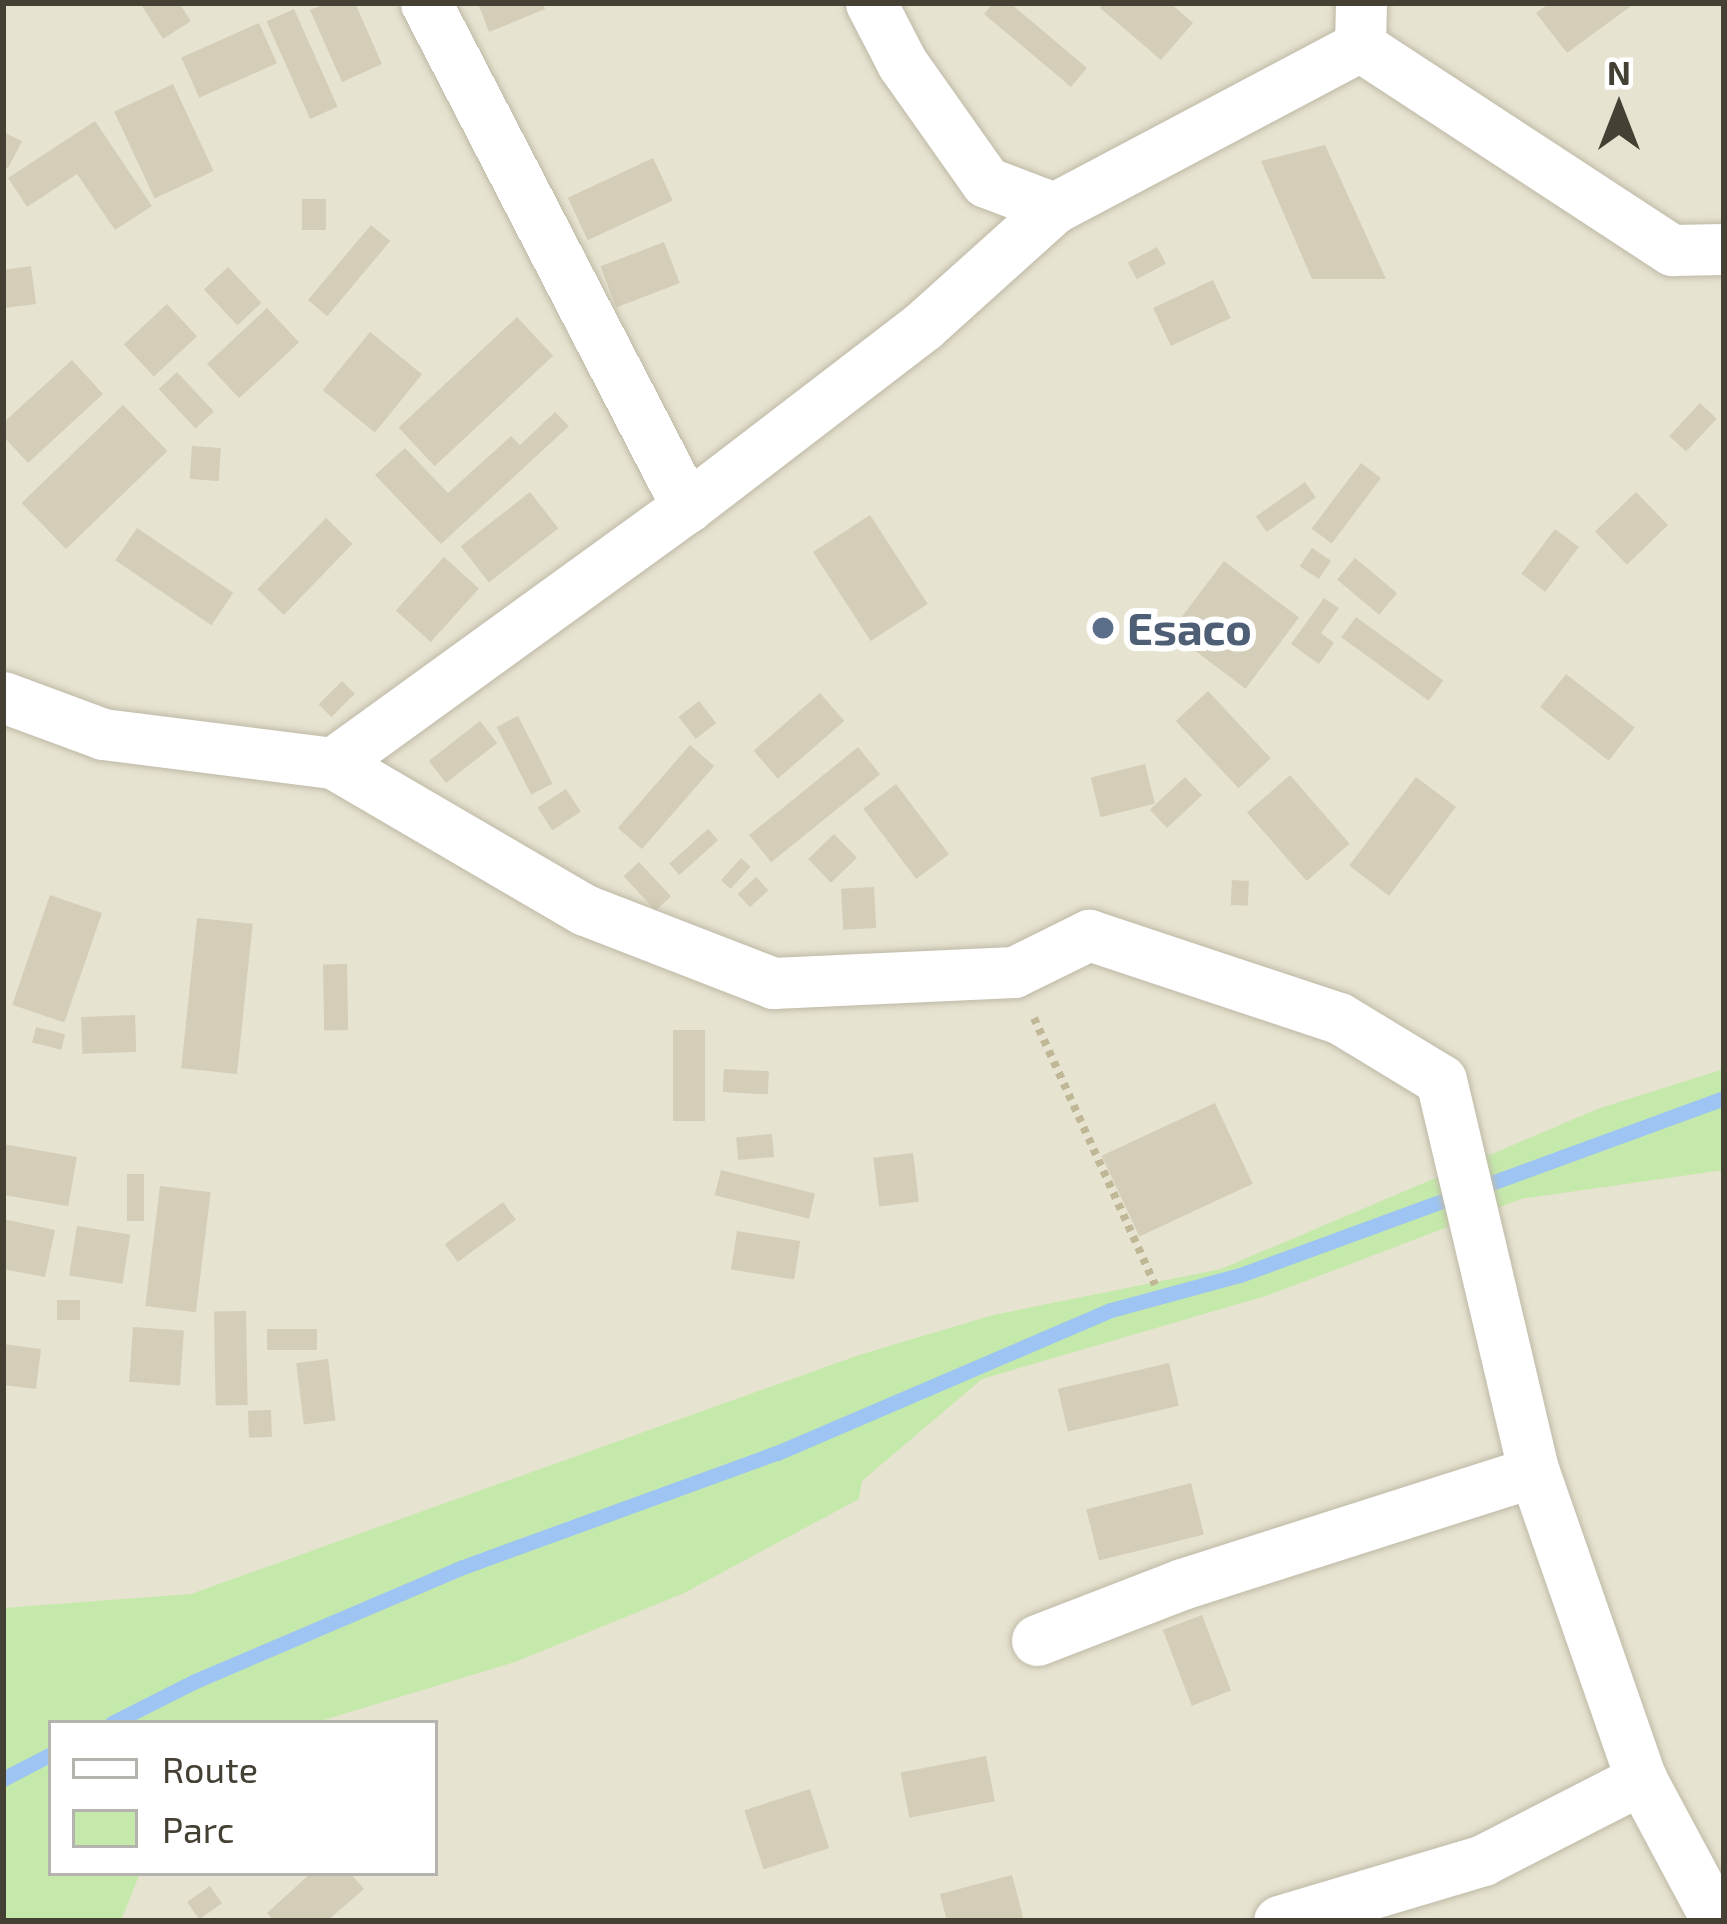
<!DOCTYPE html>
<html>
<head>
<meta charset="utf-8">
<style>
	body { margin:0 }
	#map { position:relative; width:1727px; height:1924px; overflow:hidden; background:#f2f0e3; font-family:"Exo 2",sans-serif }
	div>[style] { position:absolute }
	.residential>* { inset:0; background:#e7e3d1 }
	.green>* { inset:0; background:#c5e9aa }
	.stream>* { height:15px; margin:-7.5px; padding:0 7.5px; transform-origin:7.5px; border-radius:7.5px; background:#9dc4f2 }
	.building>* { inset:0; background:#d4cdb8; transform-origin:0 0 }
	.path>* { height:8px; margin-top:-4px; transform-origin:0; background:repeating-linear-gradient(90deg,#c0b797 0 6px,transparent 0 12px) }
	.roads { filter:drop-shadow(0 0 3px #beb9a6) drop-shadow(0 0 3px #beb9a6) }
	.minor>* { height:51px; margin:-25.5px; padding:0 25.5px; transform-origin:25.5px; border-radius:25.5px; background:#fff }
	.dots>* { width:33px; height:33px; translate:-50% -50%; box-sizing:border-box; border:6px solid #fff; border-radius:50% }
	span { translate:-50% -50%; white-space:nowrap; text-align:center; line-height:1.15; -webkit-text-stroke:12px #fff; paint-order:stroke }
	.service-label { font-size:45px; color:#4e5e75; font-weight:700 }
	.left { translate:0 -50%; text-align:left }
	.frame { position:absolute; inset:0; border:6px solid #444033; pointer-events:none }
	.legend { position:absolute; left:48px; top:1720px; width:390px; height:156px; box-sizing:border-box; background:#fff; border:3px solid #b4b3ad; margin:0; padding:15px 21px; list-style:none; font-size:36px; color:#444033 }
	.legend li { display:flex; align-items:center; gap:24px; height:60px }
	.legend b { width:60px; border:3px solid #b4b3ad }
	.north { position:absolute; left:1559px; top:48px; width:120px; height:120px; -webkit-text-stroke:9px #fff; paint-order:stroke; rotate:0deg; font-size:33px; font-weight:700; line-height:48px; text-align:center; color:#444033 }
	.north::after { content:''; display:block; margin:auto; width:42px; height:54px; background:#444033; clip-path:polygon(50% 0,100% 100%,50% 72%,0 100%) }
</style>
</head>
<body>
<div id="map">
	<div class="residential">
		<div style="clip-path:polygon(evenodd,3px 3px,1724px 3px,1724px 1921px,3px 1921px,3px 3px,51px 1723px,435px 1723px,435px 1873px,51px 1873px,51px 1723px)"></div>
	</div>
	<div class="green">
		<div style="clip-path:polygon(1724px 1069px,1724px 1170px,1521px 1199px,1269px 1295px,982px 1379px,862px 1481px,859px 1499px,682px 1594px,515px 1662px,314px 1723px,51px 1723px,51px 1873px,140px 1873px,121px 1921px,3px 1921px,3px 1608px,191px 1594px,859px 1355px,993px 1315px,1221px 1269px,1600px 1108px)"></div>
	</div>
	<div class="stream">
		<div style="left:112px;top:1723px;width:91px;rotate:-26.8deg"></div>
		<div style="left:193px;top:1682px;width:293px;rotate:-23.1deg"></div>
		<div style="left:463px;top:1567px;width:334px;rotate:-20deg"></div>
		<div style="left:777px;top:1453px;width:363px;rotate:-23.2deg"></div>
		<div style="left:1111px;top:1310px;width:134px;rotate:-15.2deg"></div>
		<div style="left:1240px;top:1275px;width:515px;rotate:-20.09deg"></div>
		<div style="left:3px;top:1779px;width:54px;rotate:-27.5deg"></div>
	</div>
	<div class="building">
		<div style="clip-path:polygon(140px 3px,179px 3px,191px 21px,163px 39px)"></div>
		<div style="clip-path:polygon(327px 3px,355px 3px,382px 64px,342px 82px,310px 10px)"></div>
		<div style="clip-path:polygon(478px 3px,543px 3px,545px 9px,489px 32px)"></div>
		<div style="clip-path:polygon(993px 3px,1010px 3px,1087px 68px,1071px 87px,984px 14px)"></div>
		<div style="clip-path:polygon(1104px 3px,1170px 3px,1193px 23px,1161px 60px,1100px 8px)"></div>
		<div style="clip-path:polygon(1550px 3px,1635px 3px,1567px 53px,1536px 13px)"></div>
		<div style="left:294px;top:9px;width:107px;height:30px;rotate:66deg"></div>
		<div style="left:259px;top:23px;width:44px;height:85px;rotate:66deg"></div>
		<div style="left:173px;top:84px;width:96px;height:65px;rotate:65deg"></div>
		<div style="clip-path:polygon(95px 121px,152px 206px,115px 230px,77px 174px,27px 207px,8px 178px)"></div>
		<div style="clip-path:polygon(3px 132px,22px 141px,8px 168px,3px 166px)"></div>
		<div style="clip-path:polygon(1325px 145px,1386px 279px,1312px 279px,1261px 161px)"></div>
		<div style="left:653px;top:158px;width:47px;height:94px;rotate:65deg"></div>
		<div style="left:302px;top:199px;width:24px;height:31px"></div>
		<div style="left:371px;top:225px;width:25px;height:98px;rotate:40deg"></div>
		<div style="left:664px;top:242px;width:44px;height:68px;rotate:69deg"></div>
		<div style="left:1157px;top:247px;width:19px;height:33px;rotate:62deg"></div>
		<div style="clip-path:polygon(31px 266px,36px 304px,3px 308px,3px 270px)"></div>
		<div style="left:228px;top:267px;width:49px;height:33px;rotate:47deg"></div>
		<div style="left:1213px;top:280px;width:42px;height:66px;rotate:65deg"></div>
		<div style="left:167px;top:304px;width:44px;height:59px;rotate:47deg"></div>
		<div style="left:267px;top:308px;width:47px;height:82px;rotate:47deg"></div>
		<div style="left:517px;top:317px;width:53px;height:162px;rotate:47deg"></div>
		<div style="left:370px;top:332px;width:67px;height:75px;rotate:39deg"></div>
		<div style="clip-path:polygon(72px 360px,103px 394px,28px 463px,3px 436px,3px 423px)"></div>
		<div style="left:177px;top:372px;width:54px;height:25px;rotate:47deg"></div>
		<div style="left:1700px;top:403px;width:23px;height:45px;rotate:43deg"></div>
		<div style="left:123px;top:405px;width:64px;height:141px;rotate:46deg"></div>
		<div style="clip-path:polygon(555px 412px,569px 426px,441px 544px,375px 475px,405px 448px,448px 493px,511px 436px,520px 445px)"></div>
		<div style="left:192px;top:446px;width:29px;height:33px;rotate:4deg"></div>
		<div style="left:1361px;top:463px;width:25px;height:82px;rotate:37deg"></div>
		<div style="left:1305px;top:482px;width:19px;height:60px;rotate:55deg"></div>
		<div style="left:530px;top:492px;width:46px;height:88px;rotate:52deg"></div>
		<div style="left:1636px;top:492px;width:46px;height:57px;rotate:46deg"></div>
		<div style="left:870px;top:515px;width:106px;height:68px;rotate:57deg"></div>
		<div style="left:326px;top:518px;width:37px;height:99px;rotate:44deg"></div>
		<div style="left:137px;top:528px;width:116px;height:39px;rotate:34deg"></div>
		<div style="left:1555px;top:529px;width:30px;height:56px;rotate:37deg"></div>
		<div style="left:1312px;top:548px;width:23px;height:22px;rotate:34deg"></div>
		<div style="left:444px;top:557px;width:47px;height:72px;rotate:42deg"></div>
		<div style="left:1355px;top:558px;width:55px;height:28px;rotate:40deg"></div>
		<div style="left:1224px;top:561px;width:94px;height:89px;rotate:37deg"></div>
		<div style="clip-path:polygon(1324px 598px,1339px 608px,1321px 633px,1334px 643px,1319px 664px,1291px 644px)"></div>
		<div style="left:1356px;top:617px;width:108px;height:25px;rotate:36deg"></div>
		<div style="left:1566px;top:674px;width:87px;height:42px;rotate:38deg"></div>
		<div style="left:342px;top:681px;width:18px;height:33px;rotate:45deg"></div>
		<div style="left:1208px;top:691px;width:92px;height:44px;rotate:47deg"></div>
		<div style="left:820px;top:693px;width:37px;height:88px;rotate:49deg"></div>
		<div style="left:699px;top:701px;width:28px;height:26px;rotate:52deg"></div>
		<div style="left:518px;top:716px;width:76px;height:24px;rotate:63deg"></div>
		<div style="left:480px;top:721px;width:28px;height:65px;rotate:52deg"></div>
		<div style="left:690px;top:745px;width:32px;height:110px;rotate:41deg"></div>
		<div style="left:858px;top:747px;width:35px;height:140px;rotate:51deg"></div>
		<div style="left:1145px;top:764px;width:41px;height:56px;rotate:76deg"></div>
		<div style="left:1290px;top:775px;width:91px;height:57px;rotate:49deg"></div>
		<div style="left:1185px;top:777px;width:25px;height:48px;rotate:47deg"></div>
		<div style="left:1416px;top:777px;width:50px;height:111px;rotate:37deg"></div>
		<div style="left:896px;top:784px;width:88px;height:41px;rotate:53deg"></div>
		<div style="left:566px;top:789px;width:27px;height:34px;rotate:57deg"></div>
		<div style="left:708px;top:829px;width:15px;height:52px;rotate:48deg"></div>
		<div style="left:834px;top:834px;width:33px;height:36px;rotate:46deg"></div>
		<div style="left:741px;top:858px;width:13px;height:30px;rotate:42deg"></div>
		<div style="left:639px;top:862px;width:47px;height:21px;rotate:47deg"></div>
		<div style="left:756px;top:877px;width:18px;height:25px;rotate:47deg"></div>
		<div style="left:1232px;top:880px;width:17px;height:25px;rotate:3deg"></div>
		<div style="left:874px;top:887px;width:41px;height:33px;rotate:87deg"></div>
		<div style="left:50px;top:895px;width:55px;height:116px;rotate:19deg"></div>
		<div style="left:197px;top:918px;width:56px;height:151px;rotate:6deg"></div>
		<div style="left:347px;top:964px;width:66px;height:24px;rotate:89deg"></div>
		<div style="left:135px;top:1015px;width:37px;height:54px;rotate:88deg"></div>
		<div style="left:36px;top:1027px;width:30px;height:16px;rotate:14deg"></div>
		<div style="left:673px;top:1030px;width:32px;height:91px"></div>
		<div style="left:724px;top:1069px;width:45px;height:23px;rotate:3deg"></div>
		<div style="left:1215px;top:1103px;width:89px;height:125px;rotate:65deg"></div>
		<div style="left:772px;top:1134px;width:23px;height:36px;rotate:85deg"></div>
		<div style="left:3px;top:1144px;width:75px;height:50px;rotate:10deg"></div>
		<div style="left:913px;top:1153px;width:49px;height:40px;rotate:83deg"></div>
		<div style="left:721px;top:1170px;width:97px;height:26px;rotate:14deg"></div>
		<div style="left:127px;top:1174px;width:17px;height:47px"></div>
		<div style="left:160px;top:1186px;width:51px;height:121px;rotate:7deg"></div>
		<div style="left:503px;top:1202px;width:22px;height:72px;rotate:54deg"></div>
		<div style="clip-path:polygon(3px 1219px,55px 1230px,45px 1277px,3px 1269px)"></div>
		<div style="left:77px;top:1226px;width:54px;height:50px;rotate:9deg"></div>
		<div style="left:737px;top:1231px;width:64px;height:39px;rotate:9deg"></div>
		<div style="left:57px;top:1300px;width:23px;height:20px"></div>
		<div style="left:246px;top:1311px;width:94px;height:32px;rotate:89deg"></div>
		<div style="left:133px;top:1327px;width:51px;height:55px;rotate:4deg"></div>
		<div style="left:267px;top:1329px;width:50px;height:21px"></div>
		<div style="clip-path:polygon(3px 1344px,41px 1349px,36px 1389px,3px 1385px)"></div>
		<div style="left:328px;top:1359px;width:62px;height:32px;rotate:83deg"></div>
		<div style="left:1169px;top:1363px;width:44px;height:114px;rotate:77deg"></div>
		<div style="left:271px;top:1410px;width:27px;height:23px;rotate:88deg"></div>
		<div style="left:1191px;top:1483px;width:53px;height:108px;rotate:76deg"></div>
		<div style="left:1202px;top:1615px;width:81px;height:42px;rotate:69deg"></div>
		<div style="left:986px;top:1756px;width:46px;height:87px;rotate:79deg"></div>
		<div style="left:810px;top:1789px;width:62px;height:69px;rotate:72deg"></div>
		<div style="clip-path:polygon(311px 1873px,350px 1873px,364px 1889px,327px 1921px,274px 1921px,267px 1913px)"></div>
		<div style="clip-path:polygon(1012px 1875px,1024px 1921px,947px 1921px,940px 1894px)"></div>
		<div style="left:210px;top:1886px;width:21px;height:28px;rotate:55deg"></div>
	</div>
	<div class="path">
		<div style="left:1034px;top:1018px;width:293px;rotate:65.6deg"></div>
	</div>
	<div class="roads">
		<div class="minor">
			<div style="left:426px;top:3px;width:568px;rotate:62.62deg"></div>
			<div style="left:871px;top:3px;width:68px;rotate:62.7deg"></div>
			<div style="left:902px;top:63px;width:146px;rotate:54.8deg"></div>
			<div style="left:986px;top:182px;width:73px;rotate:20.9deg"></div>
			<div style="left:1360px;top:46px;width:373px;rotate:33.2deg"></div>
			<div style="left:1672px;top:250px;width:52px;rotate:-1.1deg"></div>
			<div style="left:1360px;top:46px;width:43px;rotate:-88.7deg"></div>
			<div style="left:3px;top:697px;width:107px;rotate:20.3deg"></div>
			<div style="left:103px;top:734px;width:232px;rotate:7.2deg"></div>
			<div style="left:333px;top:763px;width:292px;rotate:30.3deg"></div>
			<div style="left:585px;top:910px;width:202px;rotate:21.2deg"></div>
			<div style="left:773px;top:983px;width:241px;rotate:-2.6deg"></div>
			<div style="left:1014px;top:972px;width:84px;rotate:-26.3deg"></div>
			<div style="left:1089px;top:935px;width:263px;rotate:18.4deg"></div>
			<div style="left:1339px;top:1018px;width:119px;rotate:31.3deg"></div>
			<div style="left:1441px;top:1080px;width:403px;rotate:76.7deg"></div>
			<div style="left:1534px;top:1472px;width:325px;rotate:70.8deg"></div>
			<div style="left:1641px;top:1779px;width:161px;rotate:61.8deg"></div>
			<div style="left:333px;top:763px;width:437px;rotate:-35.9deg"></div>
			<div style="left:687px;top:507px;width:297px;rotate:-37.5deg"></div>
			<div style="left:923px;top:326px;width:176px;rotate:-42deg"></div>
			<div style="left:1054px;top:208px;width:346px;rotate:-27.9deg"></div>
			<div style="left:1037px;top:1640px;width:155px;rotate:-21.1deg"></div>
			<div style="left:1182px;top:1584px;width:369px;rotate:-17.7deg"></div>
			<div style="left:1279px;top:1921px;width:213px;rotate:-16.6deg"></div>
			<div style="left:1483px;top:1860px;width:178px;rotate:-27.1deg"></div>
		</div>
	</div>
	<div class="dots">
		<div style="left:1103px;top:628px;background:#5c6f8a"></div>
	</div>
	<div class="service-label">
		<span class="left" style="left:1127px;top:628px">Esaco</span>
	</div>
	<div class="frame"></div>
	<ul class="legend">
	<li><b style="height:15px;background:#fff"></b>Route</li>
	<li><b style="height:33px;background:#c5e9aa"></b>Parc</li>
	</ul>
	<div class="north">N</div>
</div>
</body>
</html>
